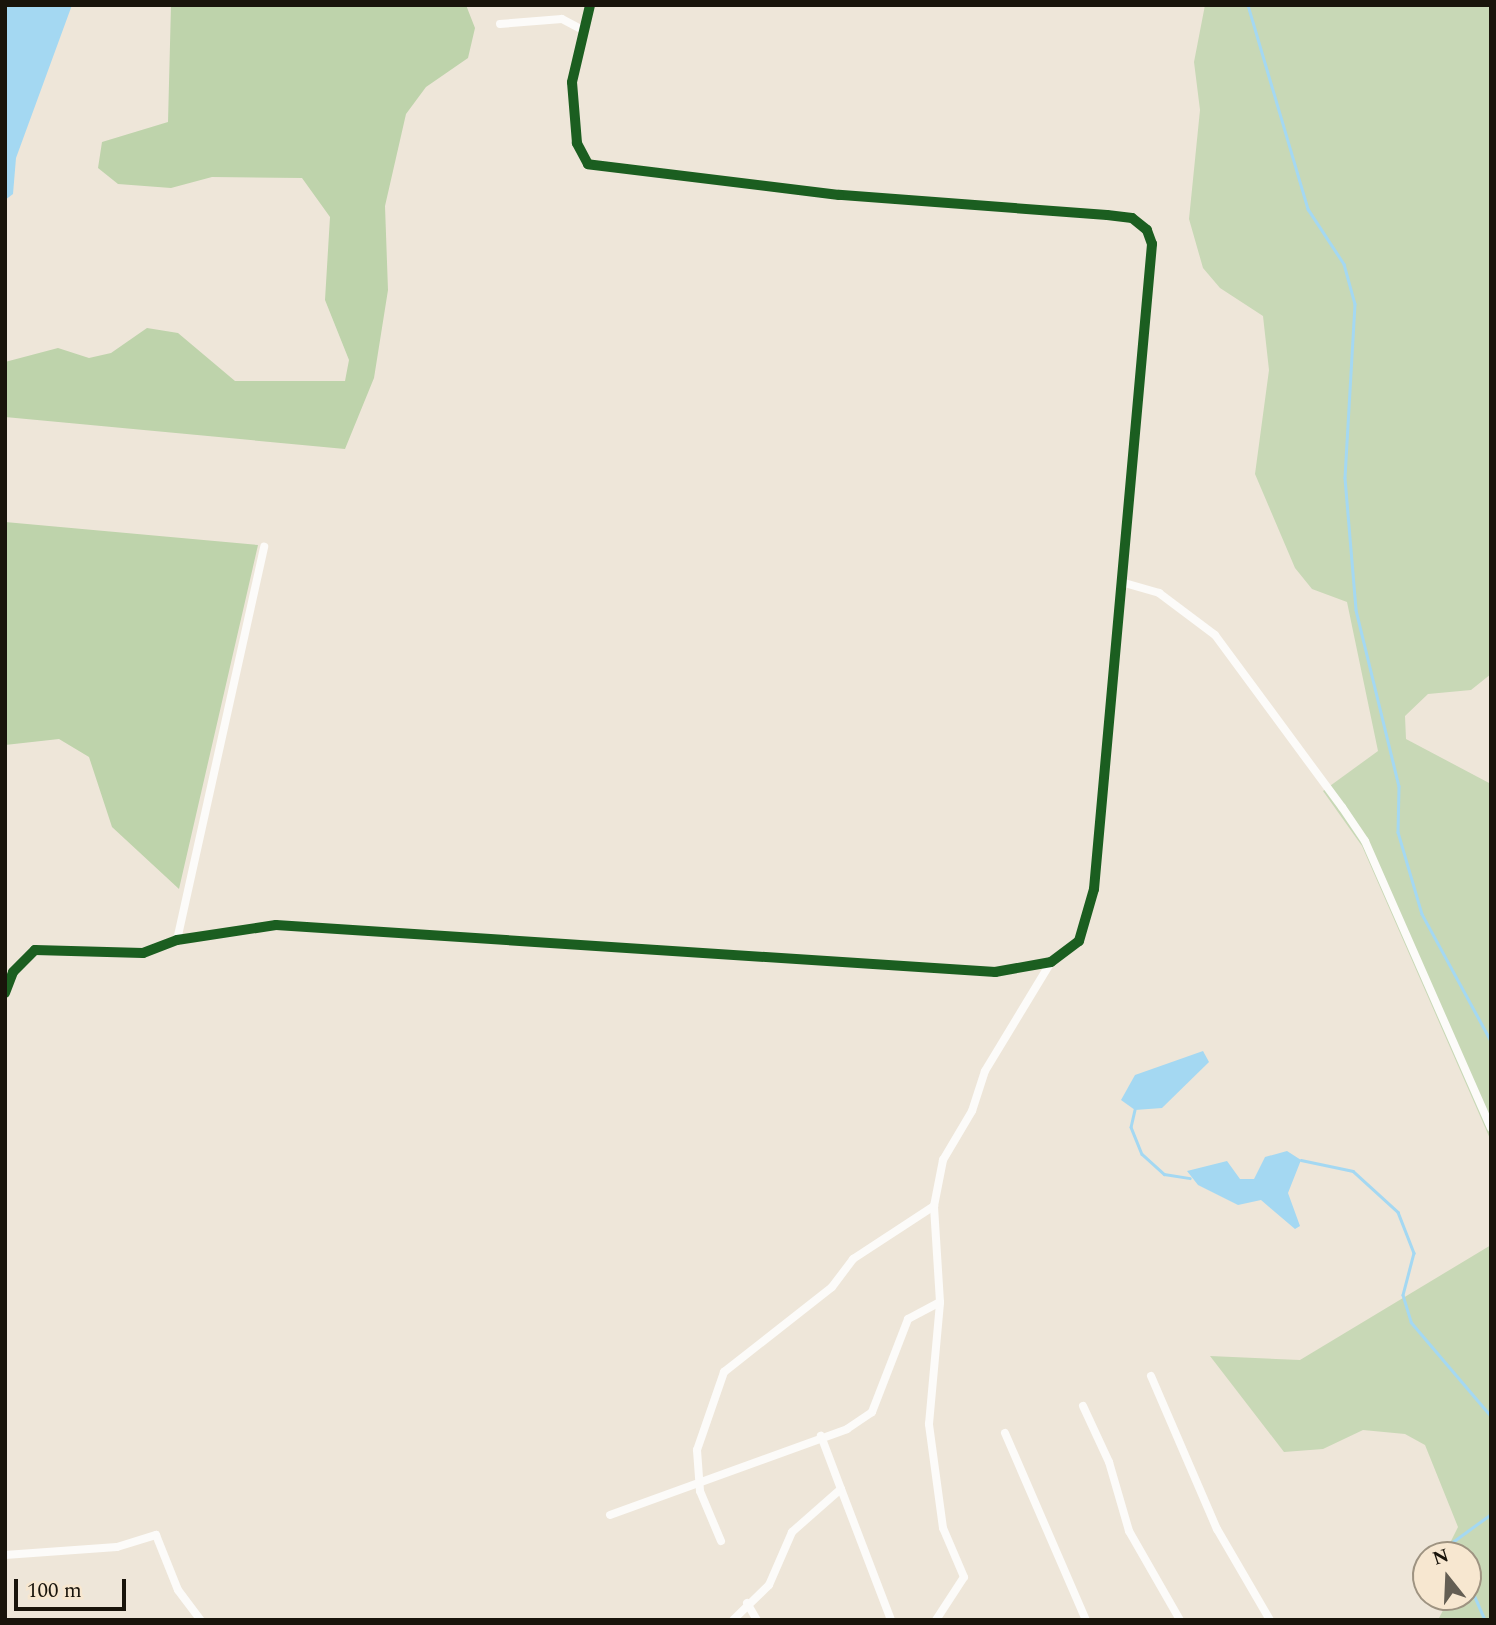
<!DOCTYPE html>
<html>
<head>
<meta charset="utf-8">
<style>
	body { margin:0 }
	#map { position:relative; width:1496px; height:1625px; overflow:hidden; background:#eee6d9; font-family:Spectral,serif }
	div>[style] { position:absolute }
	.green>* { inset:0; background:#c8d8b6 }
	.forest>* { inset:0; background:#bed3ab }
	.water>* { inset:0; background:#a4d8f2 }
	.stream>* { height:2.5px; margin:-1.25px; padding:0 1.25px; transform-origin:1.25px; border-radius:1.25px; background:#a4d8f2 }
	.minor>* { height:8px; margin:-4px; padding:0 4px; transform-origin:4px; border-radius:4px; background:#fcfbf9 }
	.cycleway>* { height:10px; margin:-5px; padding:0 5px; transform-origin:5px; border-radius:5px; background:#1b5e20 }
	span { translate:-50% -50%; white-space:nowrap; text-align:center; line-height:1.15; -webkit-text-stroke:6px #f7e7d0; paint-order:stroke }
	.frame { position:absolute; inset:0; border:7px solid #19140b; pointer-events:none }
	.north { position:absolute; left:1412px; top:1541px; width:70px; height:70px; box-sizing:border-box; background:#f7e7d0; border:2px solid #9e9381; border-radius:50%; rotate:342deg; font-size:19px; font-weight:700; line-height:28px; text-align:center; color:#19140b }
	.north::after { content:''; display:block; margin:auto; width:24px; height:32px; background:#645e53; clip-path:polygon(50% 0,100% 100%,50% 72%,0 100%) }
	.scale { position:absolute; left:14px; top:1579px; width:112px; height:32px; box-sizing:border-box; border:4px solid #19140b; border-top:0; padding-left:9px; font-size:21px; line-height:24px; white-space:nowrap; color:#19140b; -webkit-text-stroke:5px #f7e7d0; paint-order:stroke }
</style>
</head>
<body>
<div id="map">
	<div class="green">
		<div style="clip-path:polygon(1205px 5px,1491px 5px,1491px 674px,1471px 690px,1428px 694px,1405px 716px,1406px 739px,1491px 784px,1491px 1141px,1362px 846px,1323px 791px,1378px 751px,1347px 602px,1312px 589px,1295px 568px,1255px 474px,1269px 370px,1263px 316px,1220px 288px,1203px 268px,1189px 219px,1200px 110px,1194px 62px)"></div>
		<div style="clip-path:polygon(1491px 1245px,1491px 1620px,1438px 1620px,1450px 1597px,1468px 1597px,1468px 1555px,1453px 1555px,1449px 1545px,1458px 1527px,1425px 1445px,1405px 1434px,1363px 1430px,1323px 1449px,1284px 1452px,1210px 1356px,1300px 1360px)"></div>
	</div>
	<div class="forest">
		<div style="clip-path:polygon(171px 5px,466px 5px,475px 28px,468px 58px,426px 87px,406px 114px,385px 206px,388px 290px,374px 378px,345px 449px,5px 417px,5px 362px,58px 348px,89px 358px,111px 353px,147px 328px,178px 333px,235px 381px,345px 381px,349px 360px,325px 300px,330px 217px,302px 178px,212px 177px,171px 188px,118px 184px,98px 168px,102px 142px,168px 122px)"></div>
		<div style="clip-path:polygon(5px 522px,258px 545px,179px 889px,112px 827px,89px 757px,59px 739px,5px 745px)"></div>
	</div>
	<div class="water">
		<div style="clip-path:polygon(5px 5px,72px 5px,16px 158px,13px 194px,5px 200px)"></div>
		<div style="clip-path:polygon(1203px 1051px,1209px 1062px,1162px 1108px,1135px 1110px,1121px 1100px,1135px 1075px)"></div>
		<div style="clip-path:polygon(1287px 1151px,1301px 1160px,1288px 1193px,1300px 1226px,1295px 1229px,1261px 1200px,1238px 1205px,1198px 1185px,1187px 1171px,1227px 1161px,1240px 1179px,1254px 1179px,1265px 1157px)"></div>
	</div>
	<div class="stream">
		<div style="left:1248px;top:5px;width:213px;rotate:73.6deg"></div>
		<div style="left:1308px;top:209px;width:66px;rotate:56.8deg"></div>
		<div style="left:1344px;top:264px;width:41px;rotate:74.6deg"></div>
		<div style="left:1355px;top:304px;width:174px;rotate:93.3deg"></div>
		<div style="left:1345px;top:478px;width:132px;rotate:85.2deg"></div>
		<div style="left:1356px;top:610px;width:181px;rotate:76.3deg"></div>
		<div style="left:1399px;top:786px;width:46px;rotate:91.2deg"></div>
		<div style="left:1398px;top:832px;width:85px;rotate:73.7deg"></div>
		<div style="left:1422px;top:914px;width:145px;rotate:61.5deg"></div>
		<div style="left:1135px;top:1110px;width:17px;rotate:103deg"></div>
		<div style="left:1131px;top:1127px;width:29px;rotate:68deg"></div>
		<div style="left:1142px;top:1154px;width:30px;rotate:42deg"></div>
		<div style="left:1164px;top:1174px;width:26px;rotate:9deg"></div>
		<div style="left:1301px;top:1160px;width:53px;rotate:11.9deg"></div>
		<div style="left:1353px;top:1171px;width:61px;rotate:42.3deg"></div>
		<div style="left:1398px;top:1212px;width:44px;rotate:68.7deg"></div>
		<div style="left:1414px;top:1253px;width:43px;rotate:104.7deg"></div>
		<div style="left:1403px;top:1295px;width:28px;rotate:73deg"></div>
		<div style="left:1411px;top:1322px;width:123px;rotate:49.6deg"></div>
		<div style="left:1452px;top:1555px;width:10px;rotate:-119deg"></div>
		<div style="left:1447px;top:1546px;width:54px;rotate:-36deg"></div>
		<div style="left:1468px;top:1581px;width:43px;rotate:66.4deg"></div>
	</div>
	<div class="minor">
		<div style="left:500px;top:24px;width:62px;rotate:-4.6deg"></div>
		<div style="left:562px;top:19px;width:24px;rotate:28deg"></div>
		<div style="left:1121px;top:582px;width:40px;rotate:16deg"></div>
		<div style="left:1159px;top:593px;width:70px;rotate:36.9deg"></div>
		<div style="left:1215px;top:635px;width:214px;rotate:53.6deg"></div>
		<div style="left:1342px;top:807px;width:41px;rotate:55.9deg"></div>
		<div style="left:1365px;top:841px;width:313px;rotate:66.3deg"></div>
		<div style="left:177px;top:940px;width:403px;rotate:-77.5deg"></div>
		<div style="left:5px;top:993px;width:22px;rotate:-69deg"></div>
		<div style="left:13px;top:972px;width:31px;rotate:-45deg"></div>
		<div style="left:35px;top:950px;width:108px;rotate:1.6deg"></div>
		<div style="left:143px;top:953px;width:36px;rotate:-21deg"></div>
		<div style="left:177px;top:940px;width:100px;rotate:-8.6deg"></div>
		<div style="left:276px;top:925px;width:721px;rotate:3.74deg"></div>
		<div style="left:995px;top:972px;width:57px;rotate:-10.1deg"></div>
		<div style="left:1051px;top:962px;width:35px;rotate:-37deg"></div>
		<div style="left:1079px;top:941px;width:54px;rotate:-73.9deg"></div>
		<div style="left:1094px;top:889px;width:648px;rotate:-84.86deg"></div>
		<div style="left:1152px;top:244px;width:15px;rotate:-110deg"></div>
		<div style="left:1147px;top:230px;width:19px;rotate:-141deg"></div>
		<div style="left:1132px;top:218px;width:25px;rotate:-173deg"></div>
		<div style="left:1107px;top:215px;width:269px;rotate:-175.7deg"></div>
		<div style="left:839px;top:195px;width:253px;rotate:-173deg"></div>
		<div style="left:588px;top:164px;width:24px;rotate:-118deg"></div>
		<div style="left:577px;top:143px;width:61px;rotate:-94.7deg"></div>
		<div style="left:572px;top:82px;width:79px;rotate:-76.8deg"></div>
		<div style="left:1151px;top:1376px;width:167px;rotate:66.7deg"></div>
		<div style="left:1217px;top:1529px;width:105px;rotate:59.8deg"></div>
		<div style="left:1083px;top:1406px;width:62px;rotate:65.1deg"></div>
		<div style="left:1109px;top:1462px;width:72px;rotate:73.8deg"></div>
		<div style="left:1129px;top:1531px;width:103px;rotate:60.2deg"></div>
		<div style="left:1005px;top:1433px;width:204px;rotate:66.6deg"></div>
		<div style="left:841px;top:1489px;width:140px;rotate:69.1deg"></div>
		<div style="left:610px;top:1515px;width:252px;rotate:-19.9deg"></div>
		<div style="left:847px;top:1429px;width:30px;rotate:-34deg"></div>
		<div style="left:872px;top:1412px;width:100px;rotate:-68.8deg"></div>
		<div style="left:908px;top:1319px;width:36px;rotate:-28deg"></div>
		<div style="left:721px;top:1541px;width:54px;rotate:-112.8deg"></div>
		<div style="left:700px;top:1491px;width:41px;rotate:-94.2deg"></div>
		<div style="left:697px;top:1450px;width:83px;rotate:-70.9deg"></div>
		<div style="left:724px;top:1372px;width:137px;rotate:-38.2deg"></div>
		<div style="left:832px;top:1287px;width:35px;rotate:-53deg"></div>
		<div style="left:853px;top:1259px;width:97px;rotate:-33.2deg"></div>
		<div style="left:5px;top:1555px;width:112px;rotate:-4.1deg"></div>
		<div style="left:117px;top:1547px;width:41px;rotate:-17.1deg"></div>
		<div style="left:156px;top:1535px;width:59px;rotate:68.2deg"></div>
		<div style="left:178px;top:1590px;width:38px;rotate:53deg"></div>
		<div style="left:747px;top:1603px;width:20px;rotate:60deg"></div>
		<div style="left:733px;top:1620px;width:50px;rotate:-44.2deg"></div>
		<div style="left:769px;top:1585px;width:58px;rotate:-66.5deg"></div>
		<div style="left:792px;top:1532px;width:65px;rotate:-41.3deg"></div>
		<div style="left:841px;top:1489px;width:57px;rotate:-110.7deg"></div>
		<div style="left:936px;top:1620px;width:51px;rotate:-56.9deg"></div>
		<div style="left:964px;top:1577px;width:53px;rotate:-113.2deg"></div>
		<div style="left:943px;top:1528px;width:105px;rotate:-97.7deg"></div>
		<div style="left:929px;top:1424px;width:122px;rotate:-84.8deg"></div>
		<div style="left:940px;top:1302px;width:96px;rotate:-93.6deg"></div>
		<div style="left:934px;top:1206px;width:47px;rotate:-78.9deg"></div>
		<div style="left:943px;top:1160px;width:57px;rotate:-59.4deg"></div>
		<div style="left:972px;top:1111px;width:42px;rotate:-72deg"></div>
		<div style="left:985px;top:1071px;width:127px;rotate:-58.8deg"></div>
	</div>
	<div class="cycleway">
		<div style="left:5px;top:993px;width:22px;rotate:-69deg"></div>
		<div style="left:13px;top:972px;width:31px;rotate:-45deg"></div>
		<div style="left:35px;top:950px;width:108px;rotate:1.6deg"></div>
		<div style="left:143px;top:953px;width:36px;rotate:-21deg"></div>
		<div style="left:177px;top:940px;width:100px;rotate:-8.6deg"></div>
		<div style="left:276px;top:925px;width:721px;rotate:3.74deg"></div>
		<div style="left:995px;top:972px;width:57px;rotate:-10.1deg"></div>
		<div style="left:1051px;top:962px;width:35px;rotate:-37deg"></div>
		<div style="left:1079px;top:941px;width:54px;rotate:-73.9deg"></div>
		<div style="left:1094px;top:889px;width:648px;rotate:-84.86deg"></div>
		<div style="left:1152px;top:244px;width:15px;rotate:-110deg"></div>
		<div style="left:1147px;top:230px;width:19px;rotate:-141deg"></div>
		<div style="left:1132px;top:218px;width:25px;rotate:-173deg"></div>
		<div style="left:1107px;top:215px;width:269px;rotate:-175.7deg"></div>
		<div style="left:839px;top:195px;width:253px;rotate:-173deg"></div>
		<div style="left:588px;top:164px;width:24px;rotate:-118deg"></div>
		<div style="left:577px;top:143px;width:61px;rotate:-94.7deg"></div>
		<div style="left:572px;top:82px;width:79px;rotate:-76.8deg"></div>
	</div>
	<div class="frame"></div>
	<div class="north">N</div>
	<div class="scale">100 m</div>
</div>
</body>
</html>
